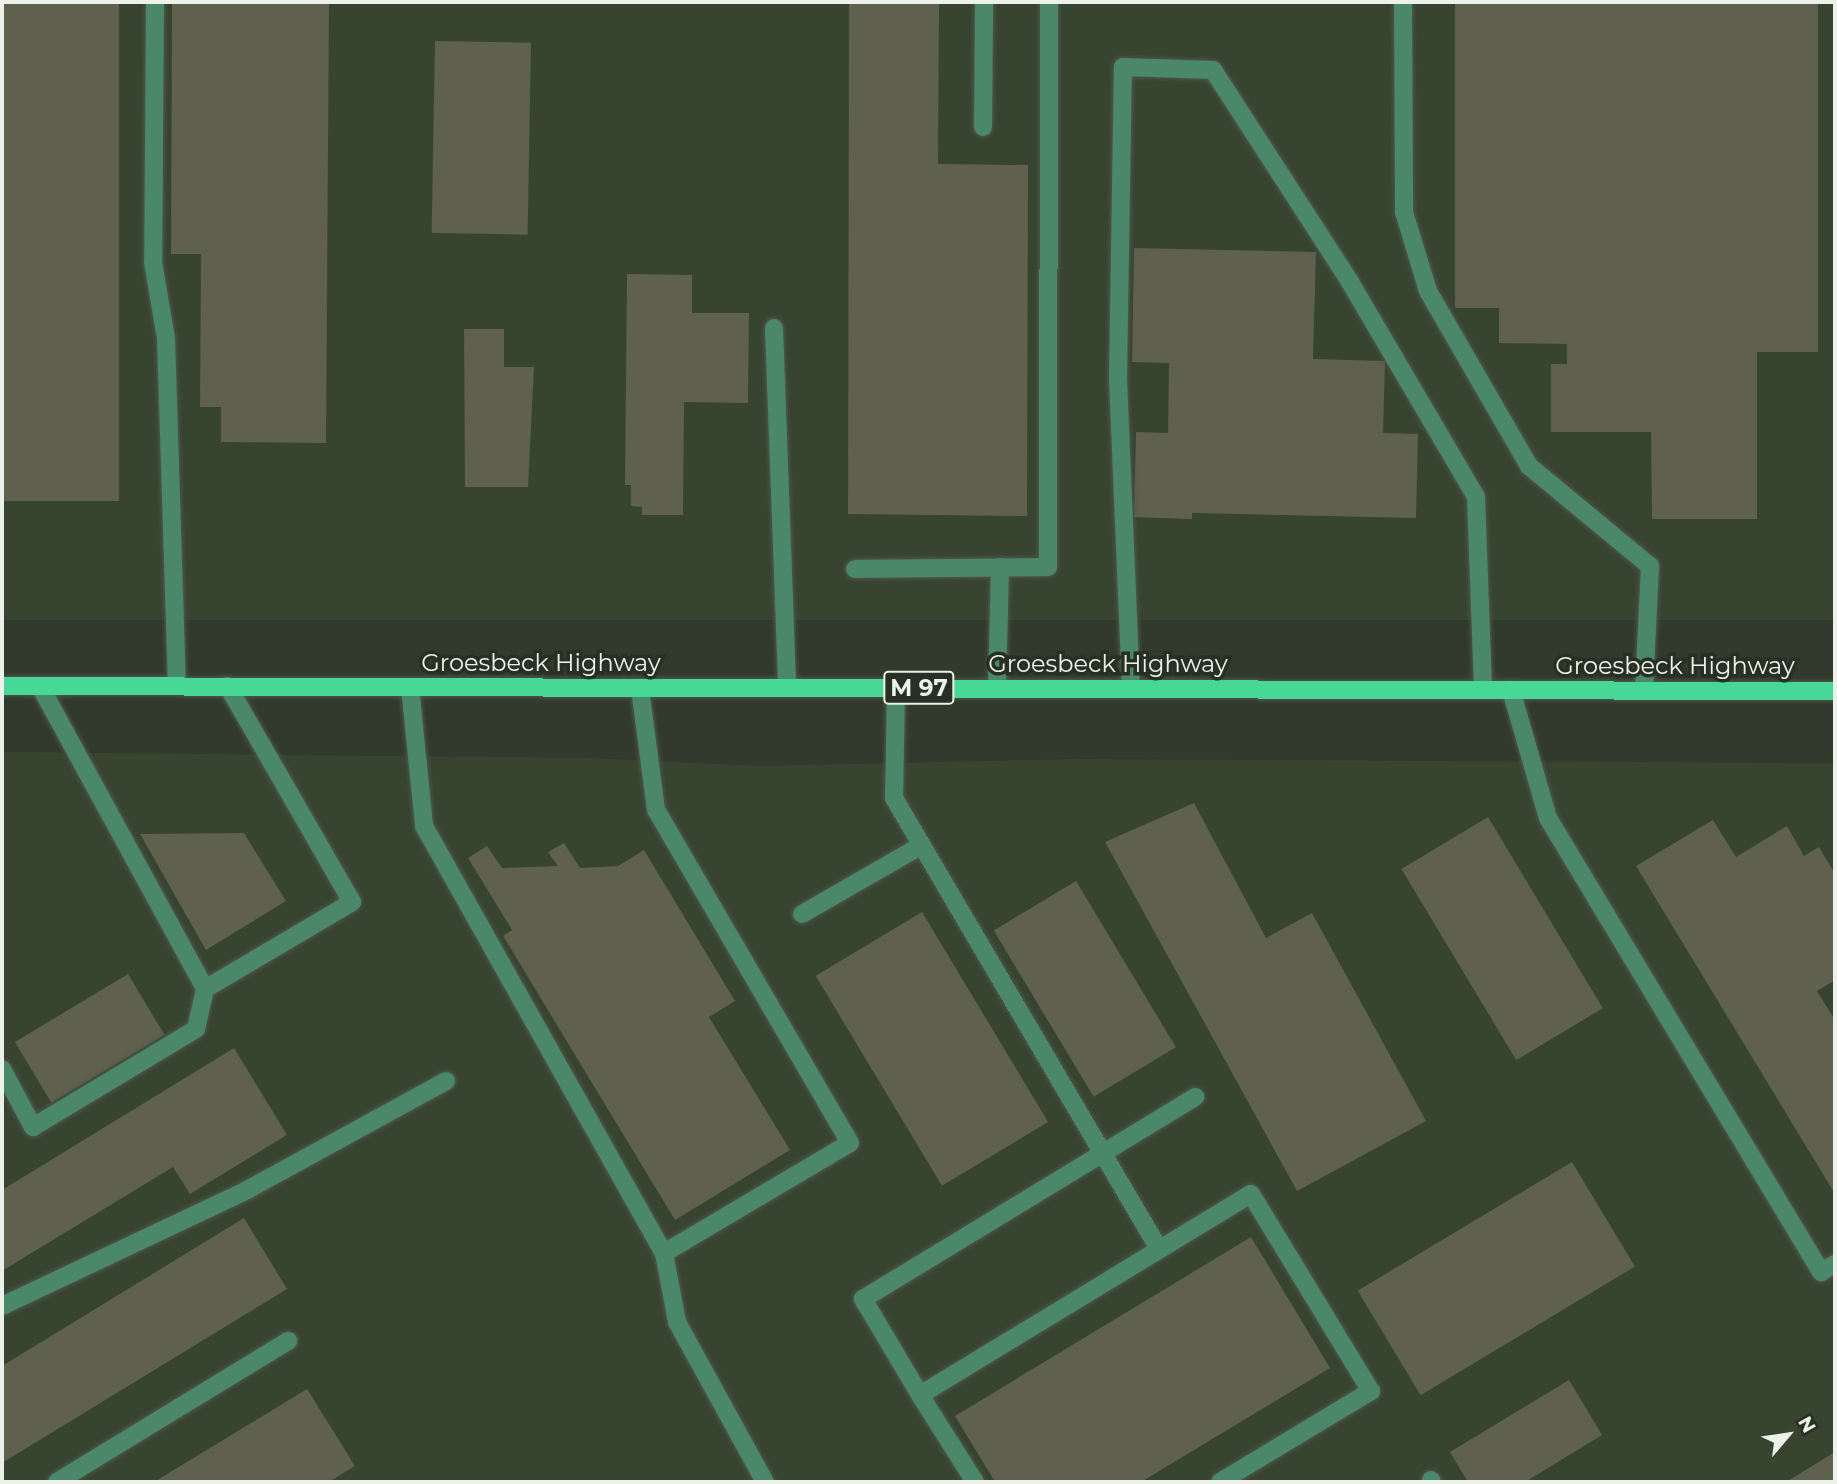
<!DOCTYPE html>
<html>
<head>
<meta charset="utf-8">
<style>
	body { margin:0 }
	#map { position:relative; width:1837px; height:1484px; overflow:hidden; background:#313a2c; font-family:Montserrat,sans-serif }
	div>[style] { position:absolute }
	.built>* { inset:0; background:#374430; transform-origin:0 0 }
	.building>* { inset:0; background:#5f604e; transform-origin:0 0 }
	.roads { filter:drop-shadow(0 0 2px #4f574a) drop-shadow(0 0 2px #4f574a) }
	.minor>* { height:18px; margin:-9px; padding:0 9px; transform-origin:9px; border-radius:9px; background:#4a8869 }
	.major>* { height:18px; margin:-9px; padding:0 9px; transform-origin:9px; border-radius:9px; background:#47d898 }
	span { translate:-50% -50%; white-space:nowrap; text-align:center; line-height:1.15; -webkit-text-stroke:7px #273022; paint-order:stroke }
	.shield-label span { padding:2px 5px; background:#273022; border:2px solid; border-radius:5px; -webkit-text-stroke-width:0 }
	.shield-label { font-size:23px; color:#ecf2e9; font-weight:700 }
	.street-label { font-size:24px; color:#ecf2e9 }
	.frame { position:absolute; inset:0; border:4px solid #ecf2e9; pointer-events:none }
	.north { position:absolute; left:1753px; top:1400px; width:70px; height:70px; -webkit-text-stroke:5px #273022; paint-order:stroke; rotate:61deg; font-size:19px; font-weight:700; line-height:28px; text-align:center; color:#ecf2e9 }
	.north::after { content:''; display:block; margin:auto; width:24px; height:32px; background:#ecf2e9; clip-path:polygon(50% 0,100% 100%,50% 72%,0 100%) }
</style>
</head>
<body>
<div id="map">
	<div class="built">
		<div style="left:2px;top:2px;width:1833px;height:618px"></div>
		<div style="clip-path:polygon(2px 752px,593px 758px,759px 766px,1072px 759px,1835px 763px,1835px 1482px,2px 1482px)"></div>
	</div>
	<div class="building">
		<div style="left:2px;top:2px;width:117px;height:499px"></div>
		<div style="clip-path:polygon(172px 2px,329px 2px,326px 443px,221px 442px,221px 407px,200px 407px,201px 254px,171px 254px)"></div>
		<div style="clip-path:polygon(849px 2px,939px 2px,938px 164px,1028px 165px,1027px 516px,848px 514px)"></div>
		<div style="clip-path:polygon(1455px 2px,1818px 2px,1818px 352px,1757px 352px,1757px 519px,1652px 519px,1651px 432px,1551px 432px,1551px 364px,1567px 364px,1567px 344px,1499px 343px,1499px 308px,1455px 308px)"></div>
		<div style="left:435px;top:41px;width:96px;height:192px;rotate:1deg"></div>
		<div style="clip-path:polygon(1134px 248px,1316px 252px,1313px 359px,1385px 361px,1383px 433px,1418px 434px,1416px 518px,1192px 513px,1192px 519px,1134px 517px,1136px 432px,1168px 433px,1169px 363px,1132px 362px)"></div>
		<div style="clip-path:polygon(627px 274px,692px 275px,692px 313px,749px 313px,748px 403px,684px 402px,683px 515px,642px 515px,642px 507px,631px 506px,631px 485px,625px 485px)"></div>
		<div style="clip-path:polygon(464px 329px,504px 329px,504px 367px,534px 367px,528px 487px,465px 487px)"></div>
		<div style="clip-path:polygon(1194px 803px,1266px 938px,1312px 913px,1426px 1121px,1297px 1191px,1105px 842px)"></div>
		<div style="left:1488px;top:817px;width:223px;height:101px;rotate:59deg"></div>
		<div style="clip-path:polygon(1713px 820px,1736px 857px,1787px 826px,1804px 856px,1819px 847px,1835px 874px,1835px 980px,1817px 991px,1835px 1020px,1835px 1194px,1636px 866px)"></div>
		<div style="clip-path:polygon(244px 833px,286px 901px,206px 950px,140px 834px)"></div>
		<div style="clip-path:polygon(564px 843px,580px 868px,618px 866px,644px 850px,735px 1001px,709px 1017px,790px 1150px,675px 1220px,503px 936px,512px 930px,468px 858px,487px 846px,502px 868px,558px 866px,548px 852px)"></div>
		<div style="left:1076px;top:881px;width:194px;height:96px;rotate:59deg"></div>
		<div style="left:922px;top:912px;width:245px;height:124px;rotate:59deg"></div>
		<div style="left:128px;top:974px;width:71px;height:132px;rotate:59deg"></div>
		<div style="clip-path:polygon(234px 1048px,287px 1135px,190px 1194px,173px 1167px,2px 1271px,2px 1190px)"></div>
		<div style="left:1572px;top:1162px;width:122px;height:250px;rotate:59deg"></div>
		<div style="clip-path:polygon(244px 1218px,287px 1289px,2px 1463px,2px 1366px)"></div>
		<div style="clip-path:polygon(1251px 1237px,1330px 1368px,1141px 1482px,995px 1482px,955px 1416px)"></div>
		<div style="clip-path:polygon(1569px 1380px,1602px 1435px,1525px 1482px,1468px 1482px,1450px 1452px)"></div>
		<div style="clip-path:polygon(307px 1389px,355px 1466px,329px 1482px,154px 1482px)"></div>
		<div style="clip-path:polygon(1835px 1452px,1835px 1482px,1786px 1482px)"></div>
	</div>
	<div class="roads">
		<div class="minor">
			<div style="left:155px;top:2px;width:260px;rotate:90.4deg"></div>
			<div style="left:153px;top:262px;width:77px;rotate:80.3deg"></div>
			<div style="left:166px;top:338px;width:348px;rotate:88.2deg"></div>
			<div style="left:1403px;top:2px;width:210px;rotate:89.7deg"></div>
			<div style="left:1404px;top:212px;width:83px;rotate:73.1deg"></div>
			<div style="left:1428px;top:291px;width:202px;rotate:60deg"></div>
			<div style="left:1529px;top:466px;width:157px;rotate:39.6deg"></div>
			<div style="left:1650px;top:566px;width:124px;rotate:92.8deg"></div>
			<div style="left:983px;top:127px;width:125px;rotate:-89.5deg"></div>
			<div style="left:774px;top:328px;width:360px;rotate:87.9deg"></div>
			<div style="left:855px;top:569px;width:193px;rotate:-0.6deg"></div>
			<div style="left:1048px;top:567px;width:565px;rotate:-89.9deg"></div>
			<div style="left:40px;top:686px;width:345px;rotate:61.4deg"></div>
			<div style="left:205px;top:989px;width:171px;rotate:-30.6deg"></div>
			<div style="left:352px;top:902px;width:249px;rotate:-119.9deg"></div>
			<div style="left:410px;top:687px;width:140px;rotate:84.2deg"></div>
			<div style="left:424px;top:826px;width:490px;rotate:60.7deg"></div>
			<div style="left:664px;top:1253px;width:216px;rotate:-30.6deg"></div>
			<div style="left:850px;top:1143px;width:385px;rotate:-120.2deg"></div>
			<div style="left:656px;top:810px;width:123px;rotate:-97.5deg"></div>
			<div style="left:896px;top:688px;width:110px;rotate:91deg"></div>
			<div style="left:894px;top:798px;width:523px;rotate:59.56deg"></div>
			<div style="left:997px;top:689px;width:122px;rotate:-88.6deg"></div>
			<div style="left:1131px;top:689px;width:310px;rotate:-92.4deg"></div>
			<div style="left:1118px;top:379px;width:312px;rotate:-89.1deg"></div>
			<div style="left:1123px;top:67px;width:90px;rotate:1.9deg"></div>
			<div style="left:1213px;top:70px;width:252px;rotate:57.1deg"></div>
			<div style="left:1350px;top:282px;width:249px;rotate:59.6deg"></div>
			<div style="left:1476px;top:497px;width:193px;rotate:87.9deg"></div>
			<div style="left:1511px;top:690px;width:133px;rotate:73.9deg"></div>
			<div style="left:1548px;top:818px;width:530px;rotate:58.98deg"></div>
			<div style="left:1821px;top:1272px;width:16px;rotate:-30deg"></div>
			<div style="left:802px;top:914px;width:138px;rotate:-29.9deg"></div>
			<div style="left:2px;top:1069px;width:66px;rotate:61.9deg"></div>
			<div style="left:33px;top:1127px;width:190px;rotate:-31deg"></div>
			<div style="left:196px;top:1029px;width:41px;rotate:-77.3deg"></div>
			<div style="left:664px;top:1253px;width:70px;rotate:79.3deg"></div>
			<div style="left:677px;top:1322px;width:183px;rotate:61.2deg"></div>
			<div style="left:2px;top:1306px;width:271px;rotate:-25.3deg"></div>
			<div style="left:247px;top:1190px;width:227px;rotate:-28.7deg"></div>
			<div style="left:920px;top:1395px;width:112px;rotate:-120.7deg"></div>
			<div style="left:863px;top:1299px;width:389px;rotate:-31.3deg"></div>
			<div style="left:1431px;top:1480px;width:2px;rotate:63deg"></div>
			<div style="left:57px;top:1482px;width:271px;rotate:-31.4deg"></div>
			<div style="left:975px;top:1482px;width:103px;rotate:-122.3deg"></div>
			<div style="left:920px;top:1395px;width:387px;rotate:-31.3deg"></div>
			<div style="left:1251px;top:1194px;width:231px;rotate:58.7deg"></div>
			<div style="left:1371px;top:1391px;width:176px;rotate:148.9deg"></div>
		</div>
		<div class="major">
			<div style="left:2px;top:686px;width:1833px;rotate:0.16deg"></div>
		</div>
	</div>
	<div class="shield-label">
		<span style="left:919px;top:688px">M 97</span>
	</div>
	<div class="street-label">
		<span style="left:541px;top:663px">Groesbeck Highway</span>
		<span style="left:1108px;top:664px">Groesbeck Highway</span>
		<span style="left:1675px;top:666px">Groesbeck Highway</span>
	</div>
	<div class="frame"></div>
	<div class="north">N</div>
</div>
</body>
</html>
